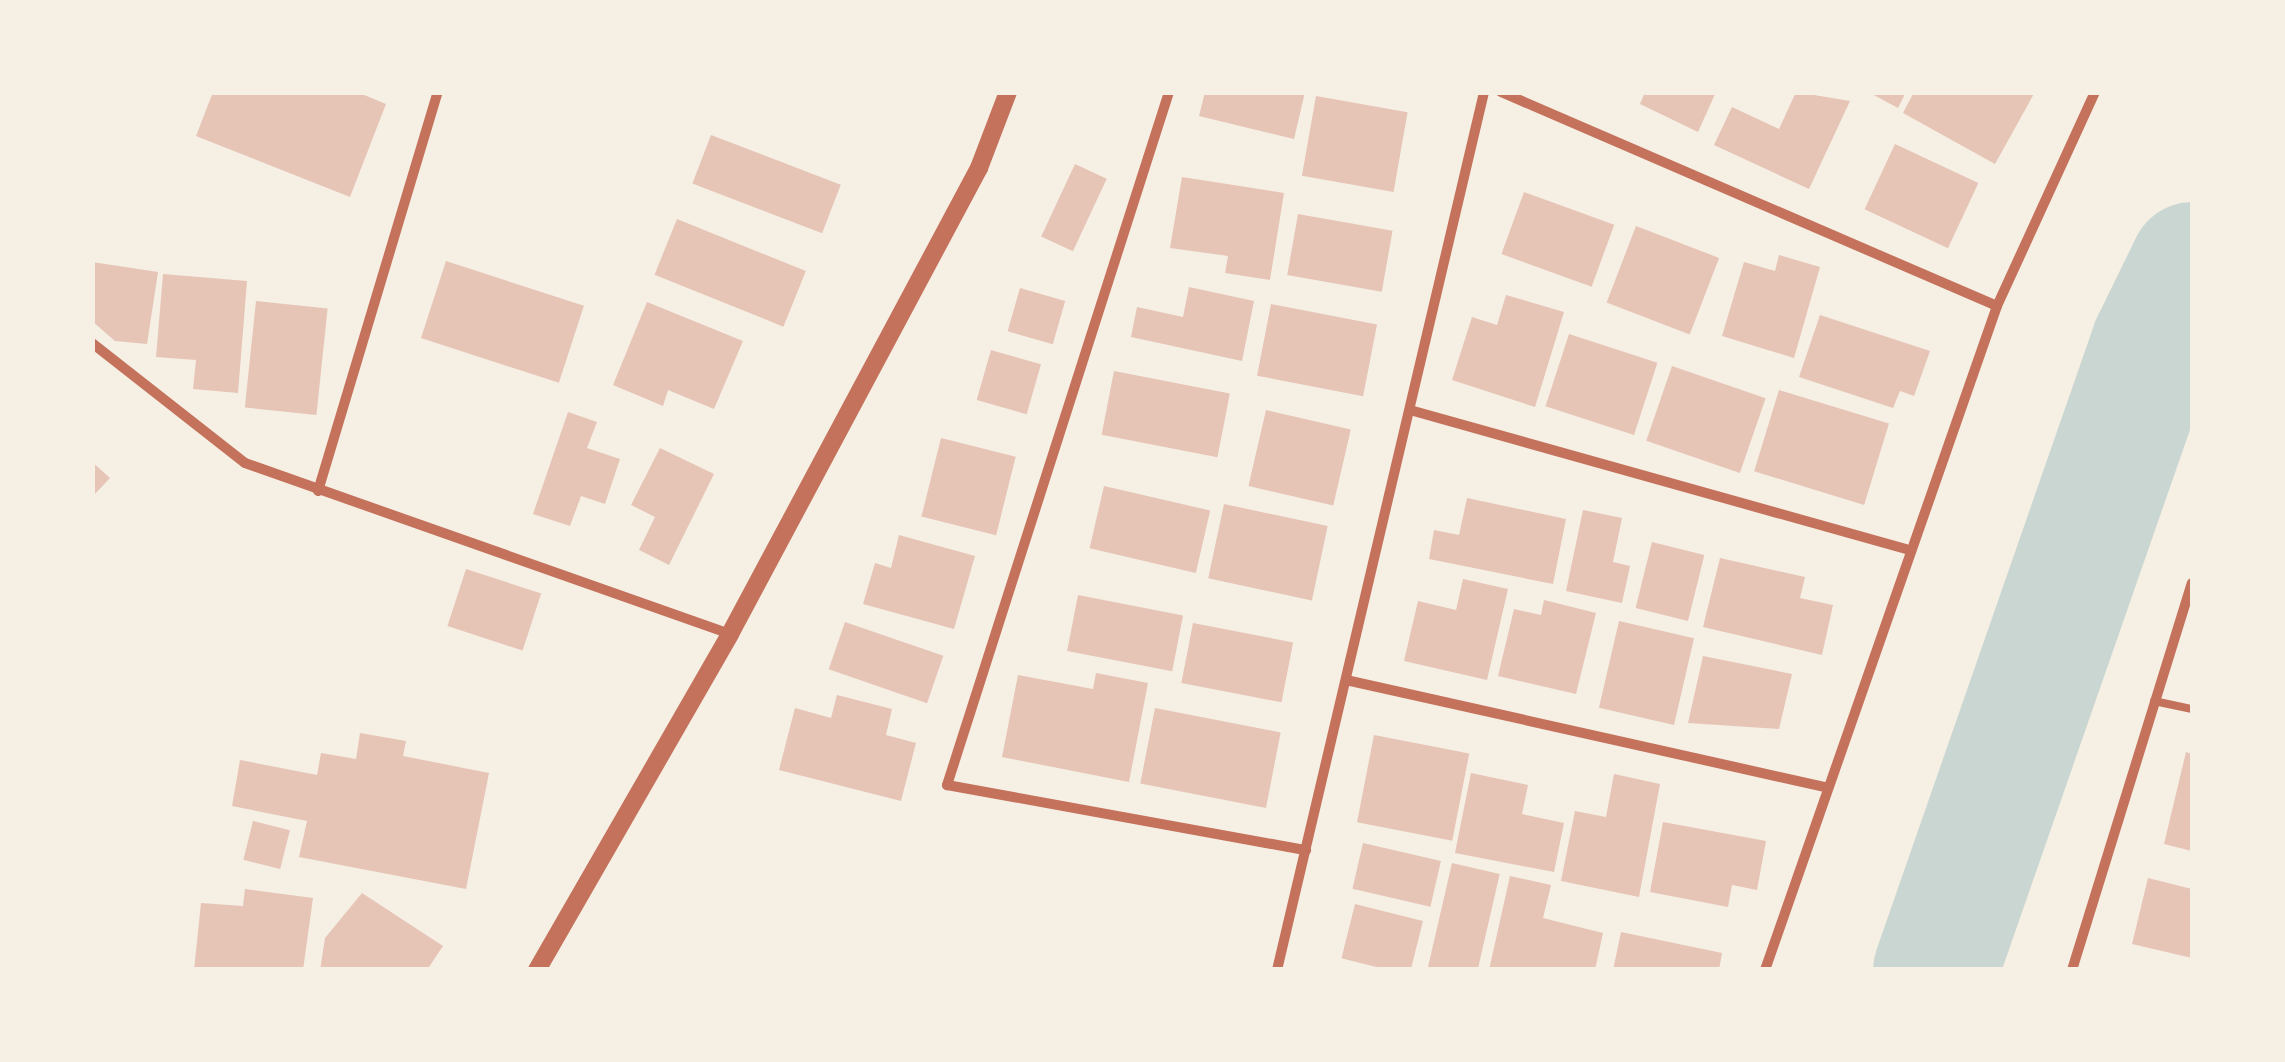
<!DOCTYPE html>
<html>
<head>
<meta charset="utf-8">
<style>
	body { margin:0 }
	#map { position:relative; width:2285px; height:1062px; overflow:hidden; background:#f6efe4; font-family:"DM Sans",sans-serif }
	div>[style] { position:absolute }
	.river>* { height:125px; margin:-62.5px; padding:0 62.5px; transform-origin:62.5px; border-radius:62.5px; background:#c9d6d2 }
	.building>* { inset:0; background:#e6c5b7; transform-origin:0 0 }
	.service>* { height:8px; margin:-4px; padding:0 4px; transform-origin:4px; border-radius:4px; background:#c5725c }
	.minor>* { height:10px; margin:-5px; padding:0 5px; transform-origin:5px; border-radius:5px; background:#c5725c }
	.tertiary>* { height:18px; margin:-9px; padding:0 9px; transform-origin:9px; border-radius:9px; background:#c5725c }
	span { translate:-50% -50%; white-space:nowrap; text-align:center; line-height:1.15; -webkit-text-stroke:8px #f6efe4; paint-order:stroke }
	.frame { position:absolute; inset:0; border:95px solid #f6efe4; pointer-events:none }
</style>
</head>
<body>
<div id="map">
	<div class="river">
		<div style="left:1935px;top:970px;width:663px;rotate:-70.8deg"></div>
		<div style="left:2153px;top:344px;width:89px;rotate:-64deg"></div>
	</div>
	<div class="building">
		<div style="clip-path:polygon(213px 92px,357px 92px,386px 104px,350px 197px,196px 136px)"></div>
		<div style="clip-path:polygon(1205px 92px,1305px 92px,1294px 139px,1199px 116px)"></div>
		<div style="clip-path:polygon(1645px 92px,1716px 92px,1698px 132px,1640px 104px)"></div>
		<div style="clip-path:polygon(1796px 92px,1850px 101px,1809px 189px,1714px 145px,1732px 107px,1779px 129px)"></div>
		<div style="clip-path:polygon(1868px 92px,1906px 92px,1898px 108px)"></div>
		<div style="clip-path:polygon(1914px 92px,2035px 92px,1995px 164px,1903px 113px)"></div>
		<div style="left:1316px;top:96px;width:93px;height:81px;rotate:10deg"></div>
		<div style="left:711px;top:135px;width:139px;height:52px;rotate:21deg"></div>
		<div style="left:1895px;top:144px;width:92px;height:72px;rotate:25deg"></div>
		<div style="left:1075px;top:164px;width:35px;height:80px;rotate:25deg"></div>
		<div style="clip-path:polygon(1182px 177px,1284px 193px,1270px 280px,1225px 273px,1228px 256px,1170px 248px)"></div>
		<div style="left:1524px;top:192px;width:96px;height:66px;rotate:20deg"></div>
		<div style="left:1298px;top:214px;width:96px;height:62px;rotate:10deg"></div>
		<div style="left:677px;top:219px;width:139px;height:60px;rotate:22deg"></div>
		<div style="left:1636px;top:226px;width:89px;height:82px;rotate:21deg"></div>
		<div style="clip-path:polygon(1779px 255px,1820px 267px,1794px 358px,1722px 336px,1744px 262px,1775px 271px)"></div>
		<div style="left:446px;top:261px;width:145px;height:81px;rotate:18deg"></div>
		<div style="clip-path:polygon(92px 262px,158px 272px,147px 344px,115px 341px,92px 321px)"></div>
		<div style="clip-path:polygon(163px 274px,247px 281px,238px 393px,193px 389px,196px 360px,156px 357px)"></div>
		<div style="clip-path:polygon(1189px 287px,1254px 301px,1242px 361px,1131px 337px,1137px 307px,1183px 317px)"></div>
		<div style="left:1020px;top:288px;width:47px;height:45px;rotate:16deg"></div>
		<div style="clip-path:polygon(1506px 295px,1564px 312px,1535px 407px,1452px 380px,1472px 317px,1497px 325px)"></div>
		<div style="left:256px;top:301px;width:72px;height:107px;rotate:6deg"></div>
		<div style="clip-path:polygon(647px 302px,743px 341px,714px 409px,668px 390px,663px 406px,613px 385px)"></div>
		<div style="left:1271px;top:304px;width:108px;height:73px;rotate:11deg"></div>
		<div style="clip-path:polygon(1820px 315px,1930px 351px,1914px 396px,1900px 391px,1893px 408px,1799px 377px)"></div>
		<div style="left:1569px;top:334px;width:93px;height:76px;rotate:18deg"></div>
		<div style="left:991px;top:350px;width:52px;height:52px;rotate:16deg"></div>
		<div style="left:1672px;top:366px;width:99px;height:79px;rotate:19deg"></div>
		<div style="left:1114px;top:371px;width:118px;height:65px;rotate:11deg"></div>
		<div style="left:1779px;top:390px;width:115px;height:85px;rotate:17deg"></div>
		<div style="left:1266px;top:410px;width:87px;height:78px;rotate:13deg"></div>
		<div style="clip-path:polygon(568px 412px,597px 422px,587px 448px,620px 459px,605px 504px,581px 496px,570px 526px,533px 514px)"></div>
		<div style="left:941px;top:438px;width:77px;height:81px;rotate:14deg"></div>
		<div style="clip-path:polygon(660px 448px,714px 474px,669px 565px,639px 550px,655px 517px,631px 505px)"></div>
		<div style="clip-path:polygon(92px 462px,110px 478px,92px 497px)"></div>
		<div style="left:1104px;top:486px;width:109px;height:64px;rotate:13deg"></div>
		<div style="clip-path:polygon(1467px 498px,1566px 519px,1553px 584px,1429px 559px,1434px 530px,1459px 535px)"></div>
		<div style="left:1224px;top:504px;width:106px;height:76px;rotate:12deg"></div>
		<div style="clip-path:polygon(1583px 510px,1622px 518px,1613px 562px,1630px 566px,1622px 603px,1566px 591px)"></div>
		<div style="clip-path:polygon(899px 535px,975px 556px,954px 629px,863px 604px,875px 563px,891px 568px)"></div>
		<div style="left:1652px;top:542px;width:54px;height:68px;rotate:14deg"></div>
		<div style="clip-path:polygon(1720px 558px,1805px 577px,1800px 598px,1833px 605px,1822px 655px,1703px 627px)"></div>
		<div style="left:466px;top:569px;width:79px;height:60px;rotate:18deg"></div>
		<div style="clip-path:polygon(1463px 579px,1508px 589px,1487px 680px,1404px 661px,1418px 601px,1456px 610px)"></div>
		<div style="left:1078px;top:595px;width:107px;height:57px;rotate:11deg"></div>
		<div style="clip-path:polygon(1544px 600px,1596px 613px,1576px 694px,1498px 676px,1514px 609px,1541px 615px)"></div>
		<div style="left:1619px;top:621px;width:77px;height:89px;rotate:13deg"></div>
		<div style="left:845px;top:622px;width:104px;height:50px;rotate:19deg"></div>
		<div style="left:1193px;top:623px;width:102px;height:61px;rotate:11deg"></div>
		<div style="clip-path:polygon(1703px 656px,1792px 674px,1779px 729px,1688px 723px)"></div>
		<div style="clip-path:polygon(1096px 673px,1148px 683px,1129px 782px,1002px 757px,1018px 675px,1093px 689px)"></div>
		<div style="clip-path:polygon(837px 695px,892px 709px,886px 735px,916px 743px,901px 801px,779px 770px,795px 708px,831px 718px)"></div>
		<div style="left:1155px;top:708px;width:128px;height:77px;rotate:11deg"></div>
		<div style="clip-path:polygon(360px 733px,406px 741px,403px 756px,489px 773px,466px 889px,299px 857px,307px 821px,232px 806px,240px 760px,317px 775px,321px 753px,356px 759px)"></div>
		<div style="left:1374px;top:735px;width:97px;height:89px;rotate:11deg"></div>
		<div style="clip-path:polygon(2186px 752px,2192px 754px,2192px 851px,2164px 844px)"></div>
		<div style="clip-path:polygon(1471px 773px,1528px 785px,1522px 814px,1564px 823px,1554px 872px,1455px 853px)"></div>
		<div style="clip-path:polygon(1614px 774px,1660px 784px,1639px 897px,1561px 881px,1575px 811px,1606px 817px)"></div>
		<div style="left:253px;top:821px;width:38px;height:40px;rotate:14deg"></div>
		<div style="clip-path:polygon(1663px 822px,1766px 841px,1757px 890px,1732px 885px,1728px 907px,1650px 892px)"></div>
		<div style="left:1363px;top:843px;width:80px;height:47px;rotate:13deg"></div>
		<div style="left:1452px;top:863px;width:49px;height:110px;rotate:13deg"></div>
		<div style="clip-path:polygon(1510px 876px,1551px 885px,1543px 918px,1603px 933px,1595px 970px,1489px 970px)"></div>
		<div style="clip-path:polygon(2148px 878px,2192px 889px,2192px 958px,2132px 944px)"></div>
		<div style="clip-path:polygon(245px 889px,313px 898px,303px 970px,194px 970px,201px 903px,243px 906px)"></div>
		<div style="clip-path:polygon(362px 893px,443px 946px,427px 970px,320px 970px,325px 938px)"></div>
		<div style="left:1355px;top:904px;width:70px;height:56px;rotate:14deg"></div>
		<div style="clip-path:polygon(1621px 932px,1722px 953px,1719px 970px,1613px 970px)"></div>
	</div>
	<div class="service">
		<div style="left:2154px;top:701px;width:39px;rotate:12deg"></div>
	</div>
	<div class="minor">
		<div style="left:1169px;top:92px;width:728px;rotate:107.76deg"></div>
		<div style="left:947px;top:785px;width:365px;rotate:10.3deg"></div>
		<div style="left:1501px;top:92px;width:540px;rotate:23.34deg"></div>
		<div style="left:92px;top:343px;width:194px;rotate:38.1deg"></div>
		<div style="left:245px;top:463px;width:514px;rotate:19.42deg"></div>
		<div style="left:1410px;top:410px;width:515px;rotate:15.66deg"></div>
		<div style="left:318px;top:491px;width:417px;rotate:-73.3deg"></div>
		<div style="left:1346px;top:680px;width:491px;rotate:12.6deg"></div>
		<div style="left:1277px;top:970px;width:902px;rotate:-76.73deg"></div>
		<div style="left:1765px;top:970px;width:703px;rotate:-70.74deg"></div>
		<div style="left:1997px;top:306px;width:235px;rotate:-65.4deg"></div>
		<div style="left:2072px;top:970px;width:405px;rotate:-72.8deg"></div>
	</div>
	<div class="tertiary">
		<div style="left:537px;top:970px;width:387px;rotate:-60.1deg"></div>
		<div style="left:730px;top:634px;width:528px;rotate:-61.88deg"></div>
		<div style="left:979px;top:168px;width:81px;rotate:-69.1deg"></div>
	</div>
	<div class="frame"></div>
</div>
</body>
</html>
